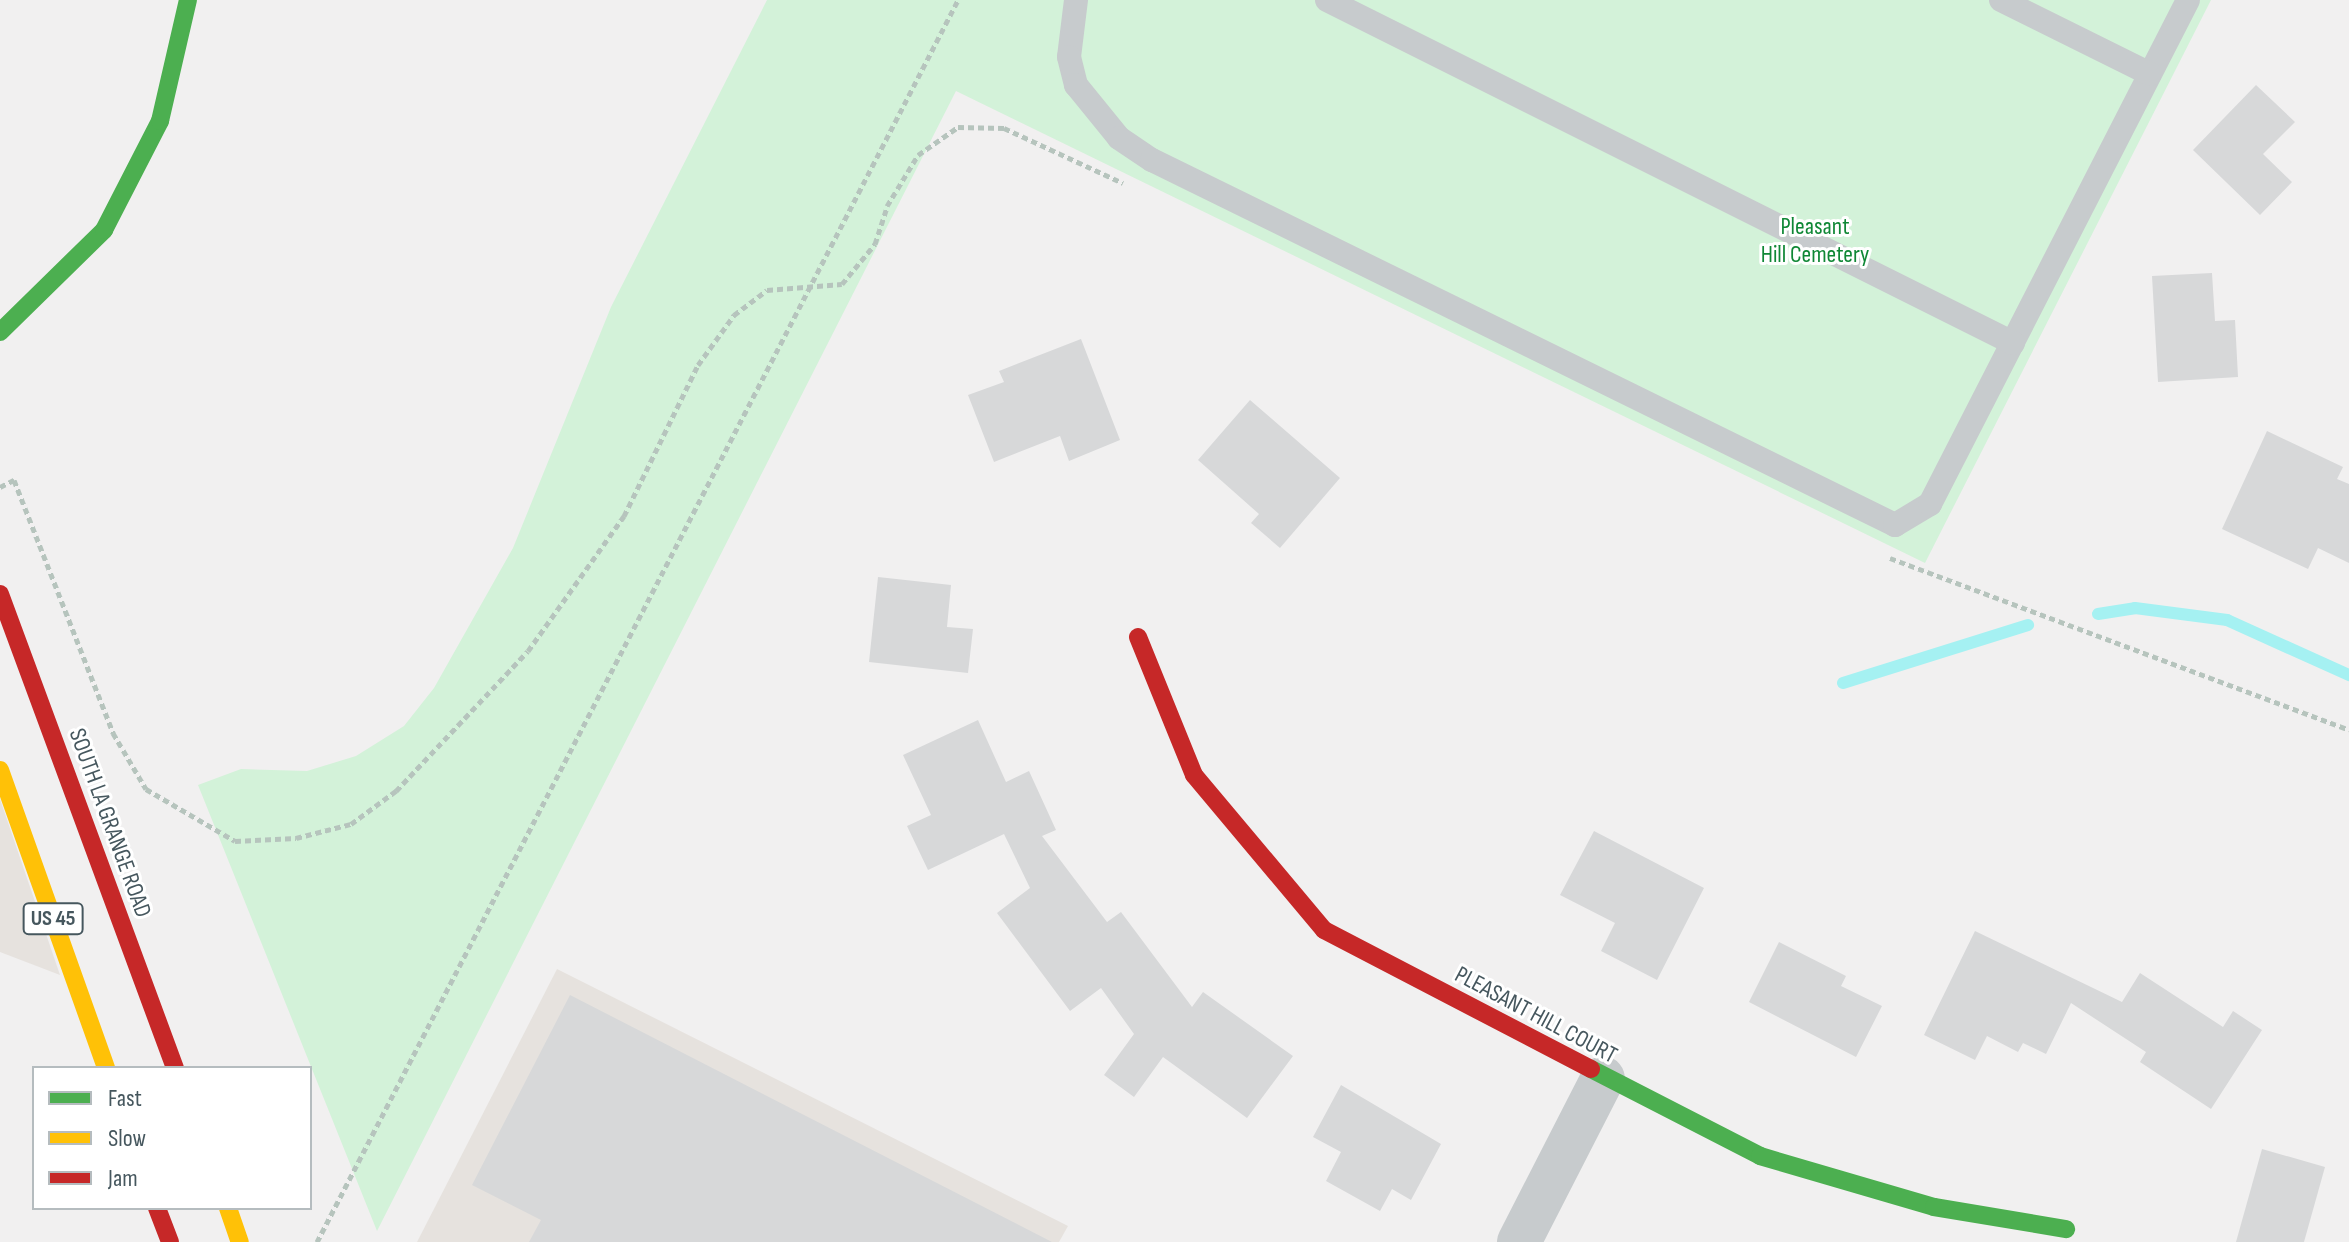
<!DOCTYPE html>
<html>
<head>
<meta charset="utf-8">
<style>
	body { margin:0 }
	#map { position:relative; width:2349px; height:1242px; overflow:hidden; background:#f1f0f0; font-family:"Sofia Sans Condensed",sans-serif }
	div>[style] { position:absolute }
	.commercial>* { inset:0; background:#e6e2de }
	.green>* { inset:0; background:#d3f2d9 }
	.stream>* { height:12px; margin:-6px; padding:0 6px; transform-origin:6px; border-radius:6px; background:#a5f1f2 }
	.building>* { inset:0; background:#d7d8d9 }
	.path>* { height:5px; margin-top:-2.5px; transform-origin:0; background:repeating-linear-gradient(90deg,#b6c4bd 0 6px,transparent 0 10px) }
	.lane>* { height:24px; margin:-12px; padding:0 12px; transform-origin:12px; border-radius:12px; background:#c7cbcd }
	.street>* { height:44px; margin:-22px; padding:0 22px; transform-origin:22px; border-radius:22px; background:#c7cbcd }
	.fast>* { height:18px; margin:-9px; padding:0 9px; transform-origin:9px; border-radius:9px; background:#4caf50 }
	.slow>* { height:18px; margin:-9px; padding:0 9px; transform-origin:9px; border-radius:9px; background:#ffc107 }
	.jam>* { height:18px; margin:-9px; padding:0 9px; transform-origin:9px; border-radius:9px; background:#c62828 }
	span { translate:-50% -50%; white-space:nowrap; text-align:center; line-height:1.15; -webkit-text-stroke:6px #fff; paint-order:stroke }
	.shield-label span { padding:2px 6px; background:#fff; border:2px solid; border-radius:6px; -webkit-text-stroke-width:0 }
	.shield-label { font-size:22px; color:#46575e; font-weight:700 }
	.park-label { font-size:24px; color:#0f8735 }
	.street-label { font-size:24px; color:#46575e }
	.legend { position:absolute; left:32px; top:1066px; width:280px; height:144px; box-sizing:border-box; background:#fff; border:2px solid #b5bcbf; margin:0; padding:10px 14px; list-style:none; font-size:24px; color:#46575e }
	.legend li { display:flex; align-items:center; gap:16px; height:40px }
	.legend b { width:40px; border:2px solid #b5bcbf }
</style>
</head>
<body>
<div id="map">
	<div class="commercial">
		<div style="clip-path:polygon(0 799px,60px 975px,0 952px)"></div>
		<div style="clip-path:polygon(557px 969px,1068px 1226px,1059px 1242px,417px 1242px)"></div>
	</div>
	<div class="green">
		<div style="clip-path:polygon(767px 0,2211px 0,1925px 563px,956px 91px,377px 1231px,198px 785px,241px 769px,307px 771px,356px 756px,404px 726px,434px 688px,513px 548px,611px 307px)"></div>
	</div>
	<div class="stream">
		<div style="left:2098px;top:614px;width:37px;rotate:-9deg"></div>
		<div style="left:2135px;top:608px;width:93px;rotate:7.4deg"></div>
		<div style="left:2227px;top:620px;width:134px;rotate:24.3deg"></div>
		<div style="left:1843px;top:683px;width:194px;rotate:-17.4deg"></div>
	</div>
	<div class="building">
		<div style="clip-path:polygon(2256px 85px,2295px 122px,2263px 154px,2292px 182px,2260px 215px,2193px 150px)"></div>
		<div style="clip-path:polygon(2212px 273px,2215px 321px,2235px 320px,2238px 377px,2158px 382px,2152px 276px)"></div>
		<div style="clip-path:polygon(1081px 339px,1120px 440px,1069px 461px,1060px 436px,994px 462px,968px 395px,1004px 382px,999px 371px)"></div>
		<div style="clip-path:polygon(1250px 400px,1340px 478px,1280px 548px,1251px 523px,1259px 514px,1198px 460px)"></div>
		<div style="clip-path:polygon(2267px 431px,2343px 467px,2337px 479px,2349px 484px,2349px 563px,2318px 548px,2308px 569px,2222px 529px)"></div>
		<div style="clip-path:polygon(878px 577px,951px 585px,947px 627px,973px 629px,968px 673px,869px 662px)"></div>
		<div style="clip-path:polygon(978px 720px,1006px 782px,1029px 771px,1056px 830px,1042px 836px,1107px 922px,1121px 912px,1192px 1007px,1203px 992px,1293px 1056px,1247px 1118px,1163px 1057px,1134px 1097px,1104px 1075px,1134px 1034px,1101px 988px,1070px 1011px,997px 913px,1030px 888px,1004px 834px,928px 870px,907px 826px,931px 815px,903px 755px)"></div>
		<div style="clip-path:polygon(1594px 831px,1704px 888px,1657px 980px,1601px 951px,1615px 923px,1560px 895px)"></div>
		<div style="clip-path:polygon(1975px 931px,2122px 1002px,2140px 973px,2223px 1027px,2233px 1011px,2262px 1030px,2211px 1109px,2140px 1062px,2146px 1052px,2071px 1003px,2046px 1054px,2023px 1043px,2018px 1052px,1987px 1036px,1975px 1060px,1924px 1035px)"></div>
		<div style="clip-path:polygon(1779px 942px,1846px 976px,1841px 986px,1882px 1006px,1856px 1057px,1749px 1002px)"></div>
		<div style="clip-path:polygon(570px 995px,1052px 1242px,529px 1242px,541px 1220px,472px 1185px)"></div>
		<div style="clip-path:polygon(1341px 1085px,1441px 1144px,1411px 1200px,1392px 1189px,1380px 1211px,1326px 1181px,1341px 1152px,1313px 1137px)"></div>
		<div style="clip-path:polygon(2262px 1149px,2325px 1167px,2304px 1242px,2236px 1242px)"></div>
	</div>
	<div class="path">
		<div style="left:0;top:487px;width:16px;rotate:-27deg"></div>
		<div style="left:14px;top:480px;width:272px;rotate:68.6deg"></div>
		<div style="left:113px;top:733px;width:65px;rotate:59.5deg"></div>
		<div style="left:146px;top:789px;width:103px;rotate:30.3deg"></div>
		<div style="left:235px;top:841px;width:61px;rotate:-2.8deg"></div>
		<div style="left:296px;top:838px;width:57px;rotate:-14.3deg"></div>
		<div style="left:351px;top:824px;width:56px;rotate:-36.3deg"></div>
		<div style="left:396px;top:791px;width:192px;rotate:-46.7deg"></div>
		<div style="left:528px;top:651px;width:166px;rotate:-54.6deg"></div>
		<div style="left:624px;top:516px;width:168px;rotate:-63.9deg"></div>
		<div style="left:698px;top:365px;width:62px;rotate:-54.2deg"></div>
		<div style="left:734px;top:315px;width:41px;rotate:-37.1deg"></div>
		<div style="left:767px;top:290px;width:75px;rotate:-4.6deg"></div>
		<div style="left:842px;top:284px;width:52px;rotate:-50.5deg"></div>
		<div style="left:875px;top:244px;width:40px;rotate:-72deg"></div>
		<div style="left:887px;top:206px;width:60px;rotate:-58.7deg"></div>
		<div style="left:918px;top:155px;width:49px;rotate:-35deg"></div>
		<div style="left:958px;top:127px;width:46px;rotate:1.2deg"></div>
		<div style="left:1004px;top:128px;width:131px;rotate:24.8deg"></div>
		<div style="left:1890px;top:558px;width:490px;rotate:20.5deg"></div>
		<div style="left:317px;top:1242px;width:1398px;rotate:-62.7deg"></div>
	</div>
	<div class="lane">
		<div style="left:1076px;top:0;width:57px;rotate:97deg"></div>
		<div style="left:1069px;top:57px;width:29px;rotate:76deg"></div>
		<div style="left:1076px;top:85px;width:68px;rotate:50.9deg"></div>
		<div style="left:1119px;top:138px;width:40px;rotate:34deg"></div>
		<div style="left:1152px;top:160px;width:828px;rotate:26.16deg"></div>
		<div style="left:1895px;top:525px;width:41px;rotate:-31deg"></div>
		<div style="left:1930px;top:504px;width:566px;rotate:-62.89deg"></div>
		<div style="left:1327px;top:0;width:767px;rotate:26.57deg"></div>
		<div style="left:2001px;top:0;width:166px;rotate:26.4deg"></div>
	</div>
	<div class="street">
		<div style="left:1519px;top:1242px;width:184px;rotate:-62.9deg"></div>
	</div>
	<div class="fast">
		<div style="left:0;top:332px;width:146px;rotate:-44.4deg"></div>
		<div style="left:104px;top:230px;width:123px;rotate:-62.8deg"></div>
		<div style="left:160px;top:121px;width:124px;rotate:-77deg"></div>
		<div style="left:1591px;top:1069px;width:190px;rotate:27.2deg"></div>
		<div style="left:1760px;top:1156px;width:181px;rotate:16.3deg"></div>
		<div style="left:1934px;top:1207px;width:134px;rotate:9.5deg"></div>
	</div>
	<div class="slow">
		<div style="left:0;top:770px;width:316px;rotate:70.4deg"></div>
		<div style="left:228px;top:1208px;width:36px;rotate:71deg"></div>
	</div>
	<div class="jam">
		<div style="left:0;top:594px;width:505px;rotate:69.74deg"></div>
		<div style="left:1138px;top:637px;width:149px;rotate:67.9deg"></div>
		<div style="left:1194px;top:775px;width:202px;rotate:50deg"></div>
		<div style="left:1324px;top:930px;width:301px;rotate:27.5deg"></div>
		<div style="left:157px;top:1208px;width:36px;rotate:69deg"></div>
	</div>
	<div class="shield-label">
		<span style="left:53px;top:919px">US 45</span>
	</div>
	<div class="park-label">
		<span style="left:1815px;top:241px">Pleasant<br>Hill Cemetery</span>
	</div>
	<div class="street-label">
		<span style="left:110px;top:823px;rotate:70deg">SOUTH LA GRANGE ROAD</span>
		<span style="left:1536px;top:1015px;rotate:28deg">PLEASANT HILL COURT</span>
	</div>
	<ul class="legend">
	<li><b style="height:10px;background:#4caf50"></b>Fast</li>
	<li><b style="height:10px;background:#ffc107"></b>Slow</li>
	<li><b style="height:10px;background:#c62828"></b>Jam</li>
	</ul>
</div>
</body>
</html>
